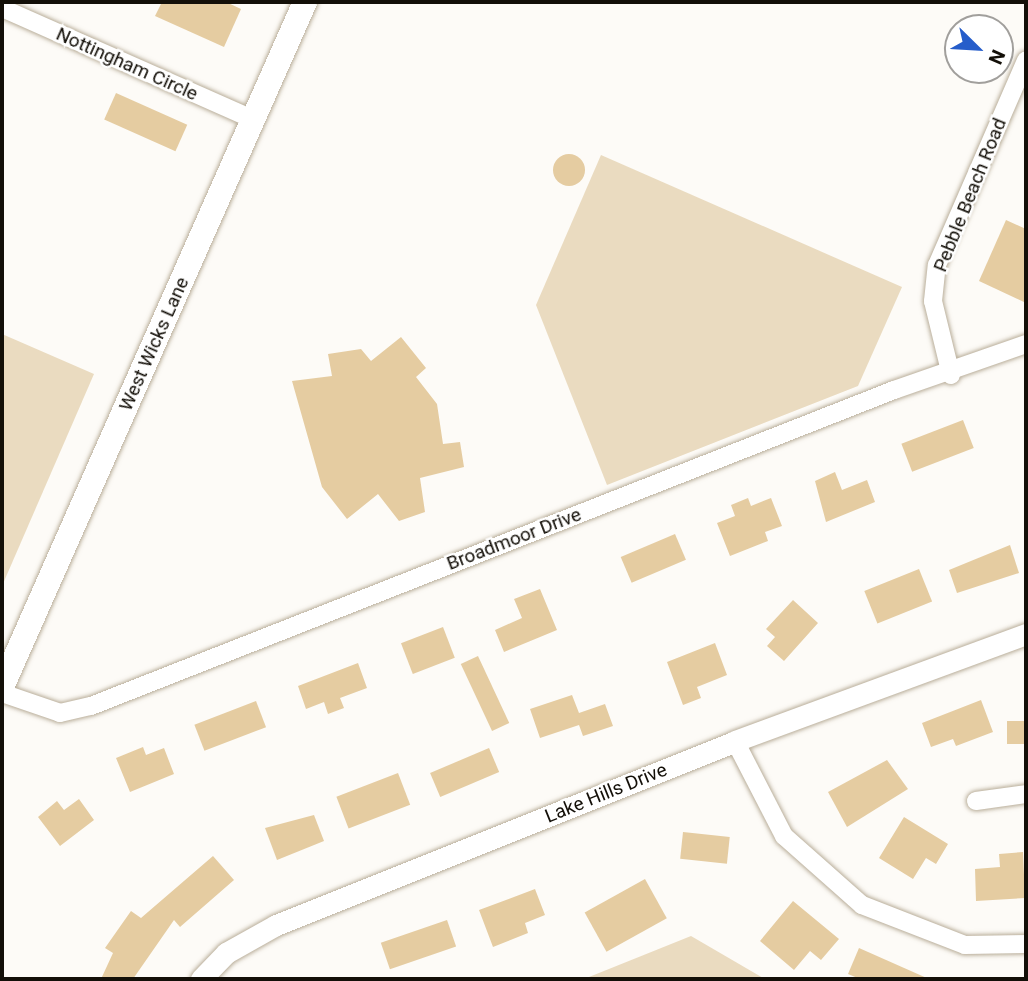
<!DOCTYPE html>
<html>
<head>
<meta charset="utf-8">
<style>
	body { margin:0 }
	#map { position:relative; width:1028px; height:981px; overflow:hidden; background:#fdfbf7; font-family:Roboto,sans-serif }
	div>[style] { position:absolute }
	.green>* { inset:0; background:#eadbc0 }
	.building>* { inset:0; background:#e5cca1; transform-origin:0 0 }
	.round { border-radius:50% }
	.roads { filter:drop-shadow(0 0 2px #b9ae9a) drop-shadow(0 0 2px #b9ae9a) }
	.minor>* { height:18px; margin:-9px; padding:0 9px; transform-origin:9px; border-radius:9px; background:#fff }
	.tertiary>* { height:21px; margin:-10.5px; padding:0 10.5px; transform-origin:10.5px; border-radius:10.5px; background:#fff }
	.secondary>* { height:24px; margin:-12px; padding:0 12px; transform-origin:12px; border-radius:12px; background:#fff }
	span { translate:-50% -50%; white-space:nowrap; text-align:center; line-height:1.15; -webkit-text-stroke:5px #fff; paint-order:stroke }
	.street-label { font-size:19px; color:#130f08 }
	.frame { position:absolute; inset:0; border:4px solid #130f08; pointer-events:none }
	.north { position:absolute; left:944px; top:14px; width:70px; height:70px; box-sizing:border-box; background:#fff; border:2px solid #a19f9c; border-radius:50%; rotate:114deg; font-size:19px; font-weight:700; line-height:28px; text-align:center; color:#130f08 }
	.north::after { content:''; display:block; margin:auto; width:24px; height:32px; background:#265dca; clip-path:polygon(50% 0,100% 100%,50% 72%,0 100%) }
</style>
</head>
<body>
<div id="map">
	<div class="green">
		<div style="clip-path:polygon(601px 155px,902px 287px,858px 386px,607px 485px,536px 305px)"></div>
		<div style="clip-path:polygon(2px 334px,94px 374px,2px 586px)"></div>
		<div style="clip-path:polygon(691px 936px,765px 979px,584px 979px)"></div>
	</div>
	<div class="building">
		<div style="clip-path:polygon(162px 2px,226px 2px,241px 9px,224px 47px,155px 16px)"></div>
		<div style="left:116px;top:93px;width:78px;height:29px;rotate:24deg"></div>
		<div class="round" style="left:553px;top:154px;width:32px;height:32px"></div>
		<div style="clip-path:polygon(1006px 220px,1026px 229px,1026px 303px,979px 281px)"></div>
		<div style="clip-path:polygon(401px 337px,426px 368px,416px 377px,437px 404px,443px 444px,460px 442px,464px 467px,420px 478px,425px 512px,399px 521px,378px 494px,347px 519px,322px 487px,292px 381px,332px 376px,328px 354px,361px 349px,371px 361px)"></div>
		<div style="left:963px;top:420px;width:30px;height:66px;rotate:69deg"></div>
		<div style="clip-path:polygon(835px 472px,842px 490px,867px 480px,875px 502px,826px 522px,815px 481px)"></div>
		<div style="clip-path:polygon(748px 498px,751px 506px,771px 498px,782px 526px,765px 532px,768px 541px,730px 556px,717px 523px,735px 516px,731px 505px)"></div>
		<div style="left:675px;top:534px;width:28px;height:59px;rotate:67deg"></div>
		<div style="clip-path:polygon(1010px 545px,1019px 573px,957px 593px,949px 570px)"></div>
		<div style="left:919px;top:569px;width:35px;height:59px;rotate:68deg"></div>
		<div style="clip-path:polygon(540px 589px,557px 630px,504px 652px,495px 630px,522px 618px,514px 599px)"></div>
		<div style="clip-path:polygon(793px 600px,818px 623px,784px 661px,767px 646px,775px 637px,766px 629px)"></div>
		<div style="left:443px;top:627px;width:33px;height:45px;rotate:69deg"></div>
		<div style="clip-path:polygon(715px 643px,727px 675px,697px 687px,701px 698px,683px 705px,667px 662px)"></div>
		<div style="left:478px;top:656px;width:74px;height:19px;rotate:65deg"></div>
		<div style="clip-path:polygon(358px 663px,367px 688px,340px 698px,344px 708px,328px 714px,324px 702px,306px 709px,298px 686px)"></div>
		<div style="clip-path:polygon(572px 695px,579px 713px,605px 704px,613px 726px,583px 736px,579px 725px,540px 738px,530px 709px)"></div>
		<div style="clip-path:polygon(981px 700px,993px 732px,956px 746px,953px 739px,931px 747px,922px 723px)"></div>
		<div style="left:256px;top:701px;width:28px;height:66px;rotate:69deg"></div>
		<div style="left:1026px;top:721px;width:23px;height:19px;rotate:90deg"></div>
		<div style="clip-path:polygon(143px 747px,146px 755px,164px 748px,174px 774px,130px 792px,116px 758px)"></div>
		<div style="left:489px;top:748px;width:26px;height:64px;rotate:67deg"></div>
		<div style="clip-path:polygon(887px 760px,908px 789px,847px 827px,828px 792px)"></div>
		<div style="left:398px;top:773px;width:34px;height:66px;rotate:69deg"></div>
		<div style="clip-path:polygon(79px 799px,94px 820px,60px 846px,38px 817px,57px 801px,64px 810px)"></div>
		<div style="clip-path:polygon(314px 815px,324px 841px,277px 860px,265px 828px)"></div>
		<div style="clip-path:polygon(904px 817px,948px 844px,936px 864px,926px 858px,913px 879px,879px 858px)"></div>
		<div style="left:683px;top:832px;width:47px;height:27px;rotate:6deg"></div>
		<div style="clip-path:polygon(1023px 852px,1025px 898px,976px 901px,975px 869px,1000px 867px,999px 854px)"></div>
		<div style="clip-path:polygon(213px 856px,234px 880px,180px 927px,174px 920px,133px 979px,101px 979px,113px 953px,105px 948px,131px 911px,141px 918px)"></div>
		<div style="left:645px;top:879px;width:45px;height:69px;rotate:61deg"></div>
		<div style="clip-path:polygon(535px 889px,545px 915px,525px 923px,528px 933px,493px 947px,479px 910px)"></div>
		<div style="clip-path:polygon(793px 901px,839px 939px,821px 960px,810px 951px,794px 970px,760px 941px)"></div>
		<div style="left:447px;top:920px;width:28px;height:70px;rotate:71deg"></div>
		<div style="clip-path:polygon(859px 948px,929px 979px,860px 979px,848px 974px)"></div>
	</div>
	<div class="roads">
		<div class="minor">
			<div style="left:2px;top:8px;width:274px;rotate:23.9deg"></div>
			<div style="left:951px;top:375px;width:76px;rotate:-103.7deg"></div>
			<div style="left:933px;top:301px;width:36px;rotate:-84deg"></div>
			<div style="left:937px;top:265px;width:223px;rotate:-66.5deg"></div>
			<div style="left:2px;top:693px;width:61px;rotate:19deg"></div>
			<div style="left:60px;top:713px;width:32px;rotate:-13deg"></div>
			<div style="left:91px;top:706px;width:863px;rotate:-21.48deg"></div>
			<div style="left:894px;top:390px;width:140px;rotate:-19.2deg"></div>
			<div style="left:735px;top:741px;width:107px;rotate:62.7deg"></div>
			<div style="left:784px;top:836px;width:104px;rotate:41.5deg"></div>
			<div style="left:862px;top:905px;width:110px;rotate:21.2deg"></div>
			<div style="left:965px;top:945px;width:61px;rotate:-0.9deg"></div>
			<div style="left:976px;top:801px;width:50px;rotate:-8deg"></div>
		</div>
		<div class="tertiary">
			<div style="left:201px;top:979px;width:36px;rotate:-46deg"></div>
			<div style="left:226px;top:953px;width:57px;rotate:-29.2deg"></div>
			<div style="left:276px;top:925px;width:495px;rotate:-21.8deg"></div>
			<div style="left:735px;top:741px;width:310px;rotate:-20.2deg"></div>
		</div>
		<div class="secondary">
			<div style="left:2px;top:687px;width:749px;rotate:-66.14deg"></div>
		</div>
	</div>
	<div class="street-label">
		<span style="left:127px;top:64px;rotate:24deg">Nottingham Circle</span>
		<span style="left:970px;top:195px;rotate:-68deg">Pebble Beach Road</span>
		<span style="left:154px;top:344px;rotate:-66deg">West Wicks Lane</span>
		<span style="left:514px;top:539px;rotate:-21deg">Broadmoor Drive</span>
		<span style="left:606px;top:793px;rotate:-22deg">Lake Hills Drive</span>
	</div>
	<div class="frame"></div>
	<div class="north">N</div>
</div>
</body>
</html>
